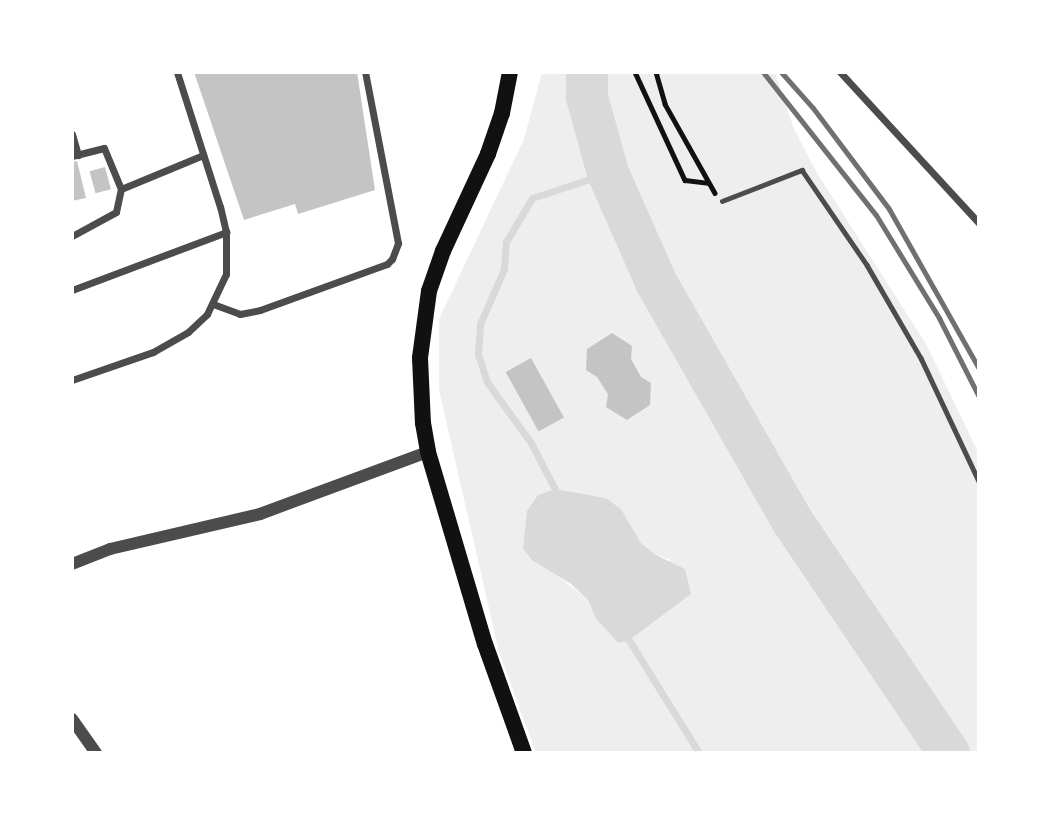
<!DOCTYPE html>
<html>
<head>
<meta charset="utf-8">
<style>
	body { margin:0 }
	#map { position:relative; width:1051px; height:825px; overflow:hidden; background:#fff; font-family:Arial,sans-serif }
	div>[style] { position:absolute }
	.green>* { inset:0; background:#eee }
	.water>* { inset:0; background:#d9d9d9 }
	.stream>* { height:7px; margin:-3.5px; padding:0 3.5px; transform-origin:3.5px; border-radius:3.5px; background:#d9d9d9 }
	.river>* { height:42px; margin:-21px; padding:0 21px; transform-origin:21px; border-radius:21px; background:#d9d9d9 }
	.building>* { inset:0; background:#c4c4c4; transform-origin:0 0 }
	.path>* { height:4.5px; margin:-2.25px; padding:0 2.25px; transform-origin:2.25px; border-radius:2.25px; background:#111 }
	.service>* { height:4.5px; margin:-2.25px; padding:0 2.25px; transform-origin:2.25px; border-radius:2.25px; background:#4c4c4c }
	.minor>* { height:7px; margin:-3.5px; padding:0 3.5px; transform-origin:3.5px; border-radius:3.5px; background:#4c4c4c }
	.tertiary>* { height:12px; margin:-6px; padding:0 6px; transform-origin:6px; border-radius:6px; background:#4c4c4c }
	.primary>* { height:16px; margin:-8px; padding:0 8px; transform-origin:8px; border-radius:8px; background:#111 }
	.rail>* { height:5px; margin:-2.5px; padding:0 2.5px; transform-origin:2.5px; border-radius:2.5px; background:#707070 }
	span { translate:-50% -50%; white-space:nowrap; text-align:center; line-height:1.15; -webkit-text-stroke:5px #fff; paint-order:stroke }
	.frame { position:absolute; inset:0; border:74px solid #fff; pointer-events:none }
</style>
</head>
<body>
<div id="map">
	<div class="green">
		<div style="clip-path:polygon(evenodd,542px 72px,775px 72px,794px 129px,817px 173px,926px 344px,979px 454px,979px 753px,536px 753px,499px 652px,439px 390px,439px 319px,524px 139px,542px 72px,555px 489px,606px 498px,621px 509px,641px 543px,654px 554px,671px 560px,595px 617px,588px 600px,553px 572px,555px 489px)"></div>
	</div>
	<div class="water">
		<div style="clip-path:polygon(555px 489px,606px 498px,621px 509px,641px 543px,654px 554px,685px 569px,691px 594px,628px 641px,618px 643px,595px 617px,588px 600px,571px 584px,532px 560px,523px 548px,527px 511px,538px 495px)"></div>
	</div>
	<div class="stream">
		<div style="left:558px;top:495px;width:59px;rotate:-117.4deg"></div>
		<div style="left:531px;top:443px;width:75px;rotate:-125.8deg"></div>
		<div style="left:487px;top:382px;width:29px;rotate:-108deg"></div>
		<div style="left:478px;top:354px;width:30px;rotate:-86deg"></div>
		<div style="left:480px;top:324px;width:60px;rotate:-66.4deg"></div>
		<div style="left:504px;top:269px;width:27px;rotate:-86deg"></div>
		<div style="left:506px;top:242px;width:51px;rotate:-59.4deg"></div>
		<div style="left:532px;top:198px;width:80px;rotate:-18.2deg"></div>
		<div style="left:624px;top:632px;width:142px;rotate:58.2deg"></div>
	</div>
	<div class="river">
		<div style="left:587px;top:72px;width:25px;rotate:90deg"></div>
		<div style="left:587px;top:97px;width:79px;rotate:74.6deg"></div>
		<div style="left:608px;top:173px;width:119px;rotate:66.2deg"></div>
		<div style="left:656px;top:282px;width:276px;rotate:60.3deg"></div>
		<div style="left:793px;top:522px;width:279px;rotate:56deg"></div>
	</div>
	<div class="building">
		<div style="clip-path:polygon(194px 72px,357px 72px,375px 190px,298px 214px,295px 204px,244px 220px)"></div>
		<div style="clip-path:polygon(77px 161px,86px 198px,72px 201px,72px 162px)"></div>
		<div style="left:105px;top:167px;width:23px;height:16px;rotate:75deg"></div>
		<div style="clip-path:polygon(612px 333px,632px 346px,631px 359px,641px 377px,651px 383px,650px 405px,627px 420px,606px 407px,608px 394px,597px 377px,586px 370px,587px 349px)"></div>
		<div style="left:531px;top:358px;width:68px;height:29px;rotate:61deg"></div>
	</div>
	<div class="path">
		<div style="left:635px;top:72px;width:119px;rotate:65.2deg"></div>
		<div style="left:685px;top:180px;width:23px;rotate:7deg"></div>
		<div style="left:656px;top:72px;width:33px;rotate:74deg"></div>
		<div style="left:665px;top:104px;width:102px;rotate:60.7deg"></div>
	</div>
	<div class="service">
		<div style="left:722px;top:201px;width:86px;rotate:-21.2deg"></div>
		<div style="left:802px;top:170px;width:115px;rotate:55.6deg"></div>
		<div style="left:867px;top:265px;width:108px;rotate:59.9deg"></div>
		<div style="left:921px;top:358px;width:136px;rotate:64.8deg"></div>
	</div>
	<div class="minor">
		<div style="left:840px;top:72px;width:205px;rotate:47.4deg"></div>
		<div style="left:72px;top:134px;width:22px;rotate:74deg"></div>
		<div style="left:72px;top:156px;width:33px;rotate:-14deg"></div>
		<div style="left:104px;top:148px;width:44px;rotate:67.5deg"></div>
		<div style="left:72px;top:236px;width:50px;rotate:-28.6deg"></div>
		<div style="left:116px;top:212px;width:24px;rotate:-78deg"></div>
		<div style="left:121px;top:189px;width:89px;rotate:-22.5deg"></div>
		<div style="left:72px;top:290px;width:165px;rotate:-20.6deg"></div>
		<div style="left:213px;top:304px;width:29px;rotate:20deg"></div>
		<div style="left:240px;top:314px;width:20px;rotate:-11deg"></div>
		<div style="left:260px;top:310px;width:135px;rotate:-19.9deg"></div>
		<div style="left:387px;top:264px;width:7px;rotate:-45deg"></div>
		<div style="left:392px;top:259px;width:17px;rotate:-69deg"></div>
		<div style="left:398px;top:243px;width:174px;rotate:-100.9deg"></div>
		<div style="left:72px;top:380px;width:86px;rotate:-19.1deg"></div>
		<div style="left:153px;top:352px;width:40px;rotate:-29.7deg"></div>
		<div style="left:188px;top:332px;width:26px;rotate:-43deg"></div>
		<div style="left:207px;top:314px;width:44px;rotate:-64.6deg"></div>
		<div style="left:226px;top:274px;width:42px;rotate:-90deg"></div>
		<div style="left:226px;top:232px;width:26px;rotate:-103deg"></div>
		<div style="left:220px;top:207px;width:142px;rotate:-107.7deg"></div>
	</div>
	<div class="tertiary">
		<div style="left:72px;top:564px;width:41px;rotate:-21.5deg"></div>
		<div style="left:110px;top:549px;width:154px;rotate:-13.1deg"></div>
		<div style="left:260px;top:514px;width:179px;rotate:-20.3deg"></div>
		<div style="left:72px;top:719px;width:42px;rotate:54.8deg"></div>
	</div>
	<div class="primary">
		<div style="left:510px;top:72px;width:42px;rotate:101deg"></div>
		<div style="left:502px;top:113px;width:43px;rotate:108.9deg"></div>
		<div style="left:488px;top:154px;width:107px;rotate:114.9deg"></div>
		<div style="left:443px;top:251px;width:42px;rotate:109.3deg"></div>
		<div style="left:429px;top:291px;width:68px;rotate:97.7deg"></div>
		<div style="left:420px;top:358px;width:65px;rotate:87.4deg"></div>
		<div style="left:423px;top:423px;width:29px;rotate:80deg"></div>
		<div style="left:428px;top:452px;width:200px;rotate:73.5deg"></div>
		<div style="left:485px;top:644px;width:116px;rotate:70.3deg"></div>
	</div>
	<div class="rail">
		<div style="left:763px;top:72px;width:182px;rotate:51.7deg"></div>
		<div style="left:876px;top:215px;width:121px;rotate:58.5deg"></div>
		<div style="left:939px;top:318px;width:89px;rotate:63.1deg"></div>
		<div style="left:781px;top:72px;width:48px;rotate:48.4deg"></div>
		<div style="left:813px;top:108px;width:126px;rotate:53deg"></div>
		<div style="left:889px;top:209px;width:184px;rotate:60.6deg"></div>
	</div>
	<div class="frame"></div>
</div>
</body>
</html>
